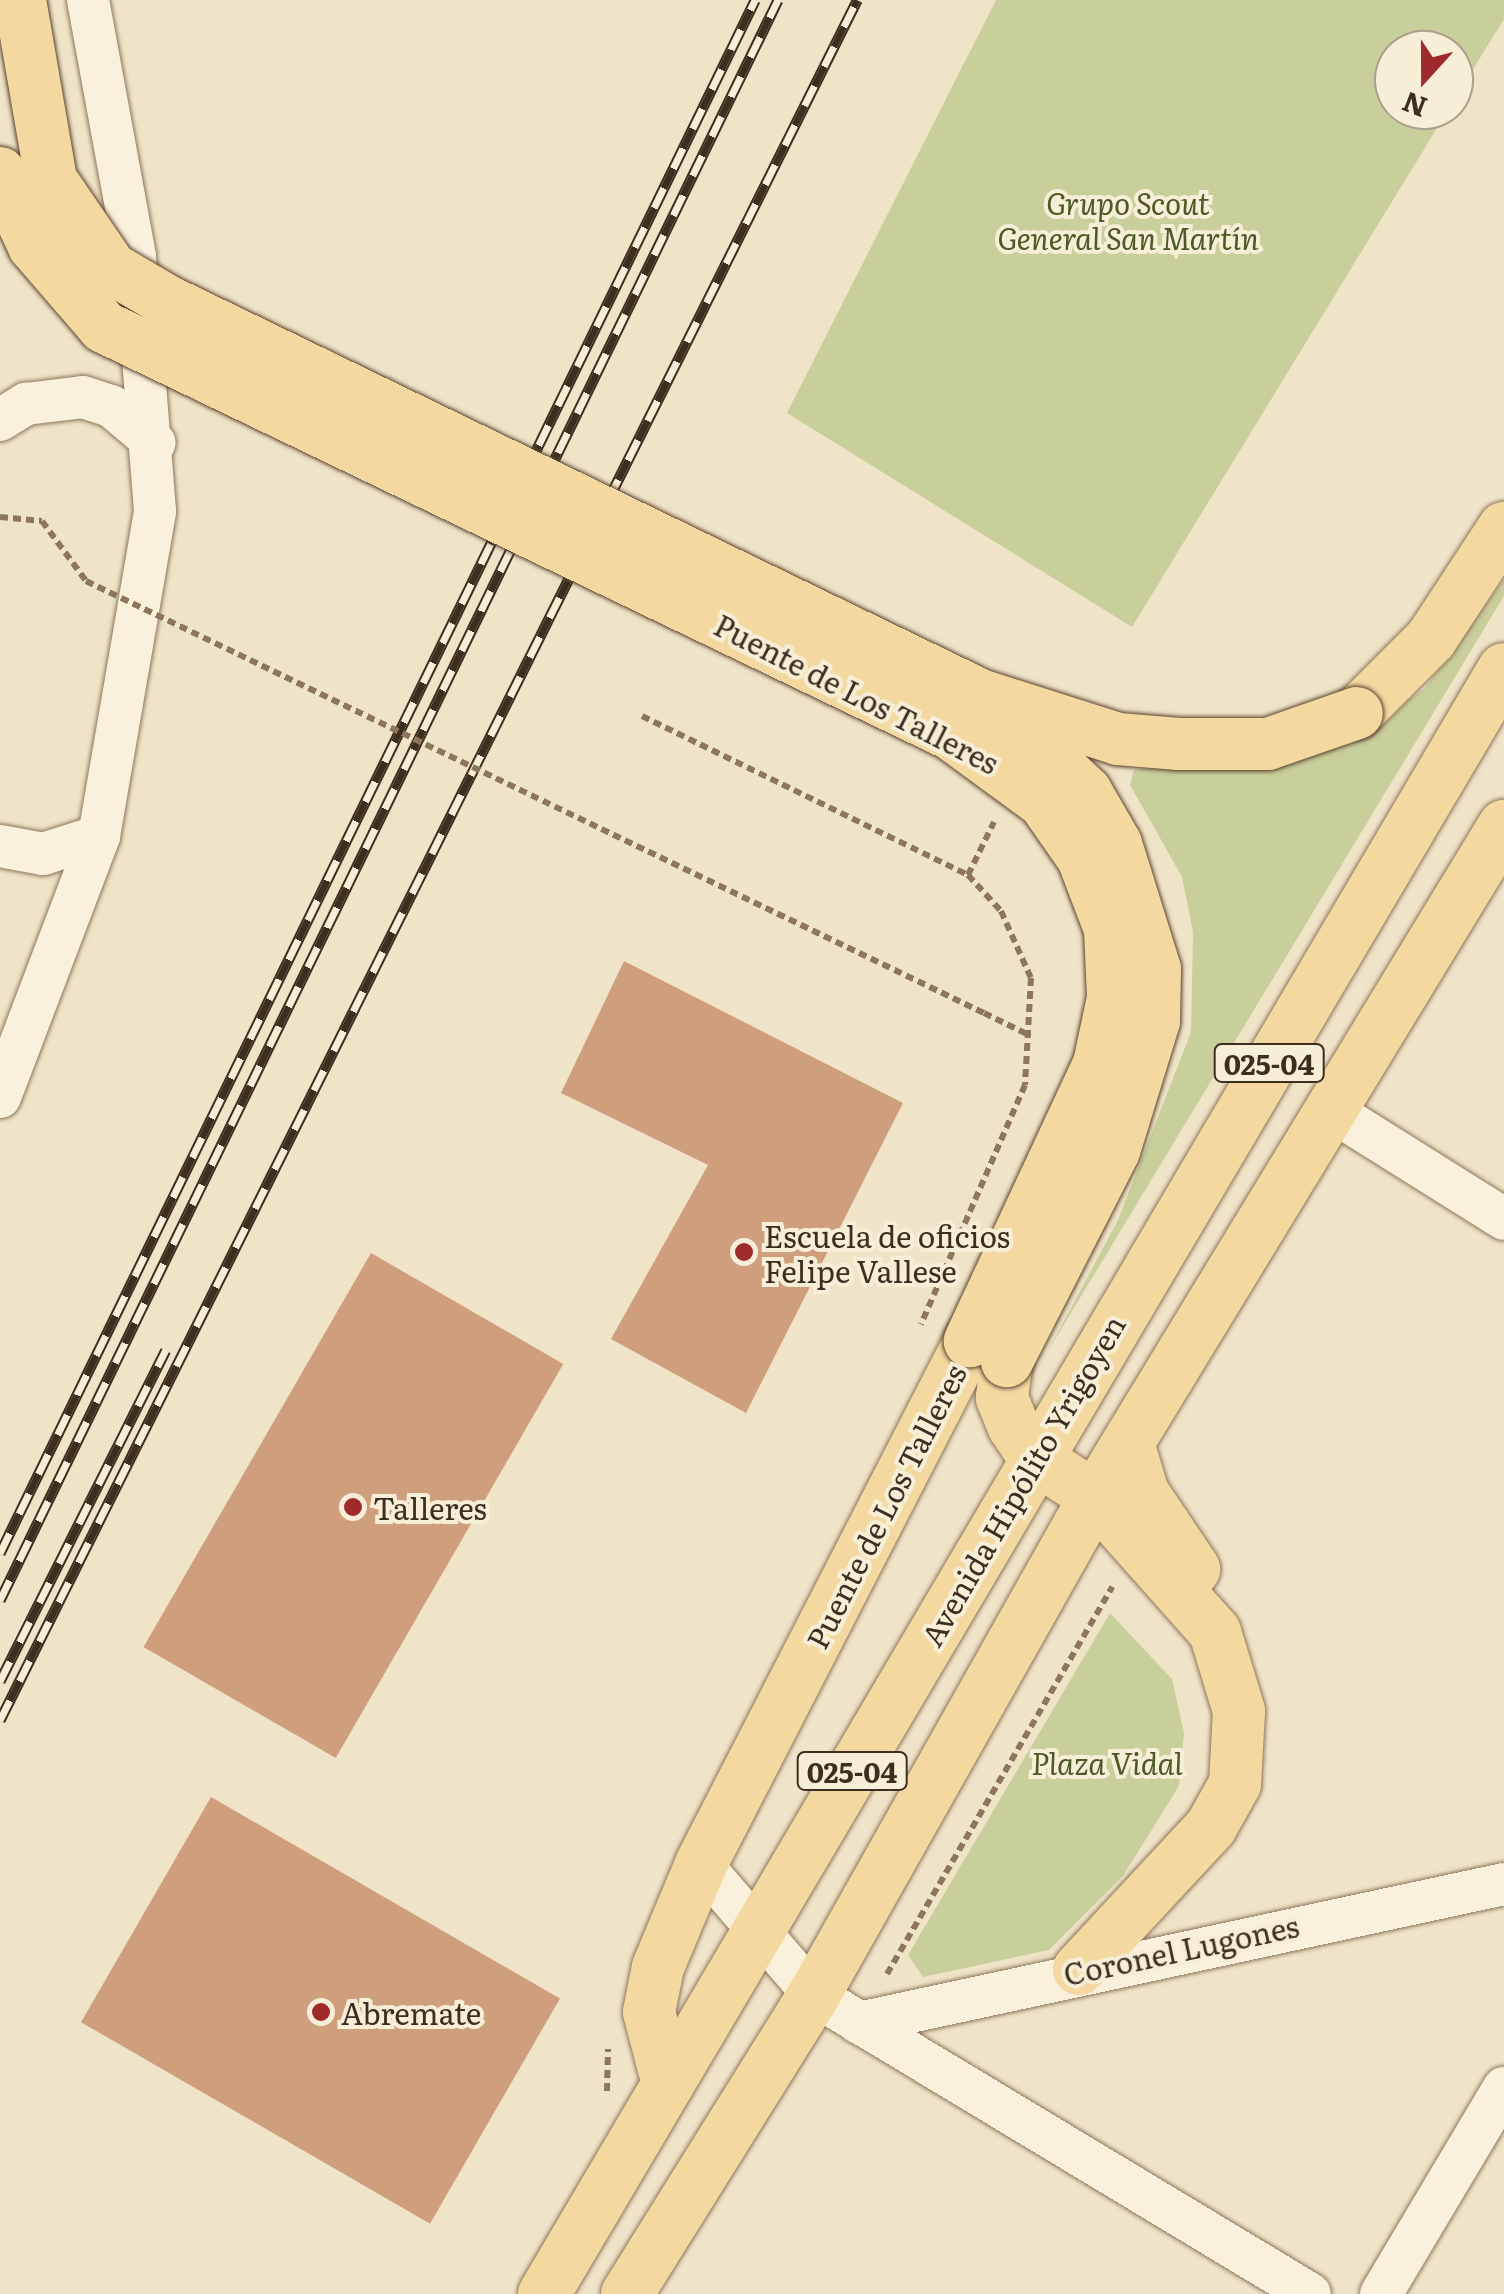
<!DOCTYPE html>
<html>
<head>
<meta charset="utf-8">
<style>
	body { margin:0 }
	#map { position:relative; width:1504px; height:2294px; overflow:hidden; background:#f0e4c8; font-family:Literata,serif }
	div>[style] { position:absolute }
	.green>* { inset:0; background:#c9cf9b }
	.building>* { inset:0; background:#cf9f7d; transform-origin:0 0 }
	.path>* { height:6px; margin-top:-3px; transform-origin:0; background:repeating-linear-gradient(90deg,#8d765c 0 8px,transparent 0 13px) }
	.roads { filter:drop-shadow(0 0 2px #8d765c) drop-shadow(0 0 2px #8d765c) }
	.minor>* { height:42px; margin:-21px; padding:0 21px; transform-origin:21px; border-radius:21px; background:#faf1dc }
	.major>* { height:52px; margin:-26px; padding:0 26px; transform-origin:26px; border-radius:26px; background:#f3d9a0 }
	.rail>* { height:11px; margin-top:-5.5px; transform-origin:0; background:repeating-linear-gradient(90deg,#f7eed8 0 22px,#3d2e20 0 44px); box-sizing:border-box; border-block:2px solid #3d2e20 }
	.path-bridge>* { height:6px; margin-top:-3px; transform-origin:0; background:repeating-linear-gradient(90deg,#8d765c 0 8px,transparent 0 13px) }
	.bridges { filter:drop-shadow(0 0 2px #5b4430) drop-shadow(0 0 2px #5b4430) }
	.major-bridge>* { height:52px; margin:-26px; padding:0 26px; transform-origin:26px; border-radius:26px; background:#f3d9a0 }
	.dots>* { width:28px; height:28px; translate:-50% -50%; box-sizing:border-box; border:5px solid #f7eed8; border-radius:50% }
	span { translate:-50% -50%; white-space:nowrap; text-align:center; line-height:1.15; -webkit-text-stroke:8px #f7eed8; paint-order:stroke }
	.shield-label span { padding:2px 8px; background:#f7eed8; border:2px solid; border-radius:8px; -webkit-text-stroke-width:0 }
	.shield-label { font-size:28px; color:#3d2e20; font-weight:700 }
	.park-label { font-size:30px; color:#4d5a26; font-style:italic }
	.street-label { font-size:30px; color:#3d2e20 }
	.poi-label { font-size:30px; color:#3d2e20 }
	.left { translate:0 -50%; text-align:left }
	.north { position:absolute; left:1374px; top:30px; width:100px; height:100px; box-sizing:border-box; background:#f7eed8; border:2px solid #ada18e; border-radius:50%; rotate:201deg; font-size:28px; font-weight:700; line-height:40px; text-align:center; color:#3d2e20 }
	.north::after { content:''; display:block; margin:auto; width:35px; height:45px; background:#9e2a2b; clip-path:polygon(50% 0,100% 100%,50% 72%,0 100%) }
</style>
</head>
<body>
<div id="map">
	<div class="green">
		<div style="clip-path:polygon(996px 0,1504px 0,1504px 19px,1454px 100px,1454px 50px,1394px 50px,1394px 110px,1448px 110px,1132px 627px,787px 413px)"></div>
		<div style="clip-path:polygon(1504px 579px,1504px 596px,1048px 1351px,1118px 1220px,1191px 1032px,1193px 932px,1182px 877px,1130px 785px,1134px 770px,1338px 748px,1424px 689px)"></div>
		<div style="clip-path:polygon(1110px 1613px,1172px 1679px,1184px 1733px,1179px 1786px,1123px 1876px,1049px 1950px,923px 1977px,908px 1955px)"></div>
	</div>
	<div class="building">
		<div style="clip-path:polygon(624px 961px,903px 1103px,746px 1413px,611px 1339px,708px 1165px,561px 1093px)"></div>
		<div style="left:371px;top:1253px;width:222px;height:455px;rotate:30deg"></div>
		<div style="left:211px;top:1797px;width:403px;height:260px;rotate:30deg"></div>
	</div>
	<div class="path">
		<div style="left:0;top:517px;width:42px;rotate:5.4deg"></div>
		<div style="left:42px;top:521px;width:74px;rotate:53.7deg"></div>
		<div style="left:642px;top:716px;width:363px;rotate:26deg"></div>
		<div style="left:968px;top:875px;width:49px;rotate:47.5deg"></div>
		<div style="left:1001px;top:911px;width:73px;rotate:65.9deg"></div>
		<div style="left:1031px;top:978px;width:107px;rotate:93.2deg"></div>
		<div style="left:1025px;top:1085px;width:261px;rotate:113.5deg"></div>
		<div style="left:968px;top:875px;width:59px;rotate:-63.9deg"></div>
		<div style="left:984px;top:1013px;width:52px;rotate:26.1deg"></div>
		<div style="left:887px;top:1974px;width:448px;rotate:-59.8deg"></div>
		<div style="left:607px;top:2091px;width:42px;rotate:-88.6deg"></div>
	</div>
	<div class="roads">
		<div class="minor">
			<div style="left:0;top:420px;width:31px;rotate:-32deg"></div>
			<div style="left:26px;top:404px;width:57px;rotate:-7deg"></div>
			<div style="left:83px;top:397px;width:29px;rotate:18deg"></div>
			<div style="left:111px;top:406px;width:57px;rotate:40.1deg"></div>
			<div style="left:0;top:846px;width:44px;rotate:10.5deg"></div>
			<div style="left:43px;top:854px;width:59px;rotate:-17.8deg"></div>
			<div style="left:0;top:1097px;width:279px;rotate:-69.2deg"></div>
			<div style="left:99px;top:836px;width:330px;rotate:-80.2deg"></div>
			<div style="left:155px;top:511px;width:256px;rotate:-94.5deg"></div>
			<div style="left:135px;top:256px;width:260px;rotate:-100.4deg"></div>
			<div style="left:1332px;top:1111px;width:203px;rotate:32.1deg"></div>
			<div style="left:701px;top:1864px;width:173px;rotate:49.2deg"></div>
			<div style="left:814px;top:1995px;width:579px;rotate:31.08deg"></div>
			<div style="left:859px;top:2023px;width:660px;rotate:-12.16deg"></div>
			<div style="left:1381px;top:2294px;width:240px;rotate:-59.2deg"></div>
		</div>
		<div class="major">
			<div style="left:1357px;top:713px;width:105px;rotate:-45deg"></div>
			<div style="left:1431px;top:639px;width:133px;rotate:-56.7deg"></div>
			<div style="left:1007px;top:1361px;width:37px;rotate:98deg"></div>
			<div style="left:1002px;top:1398px;width:31px;rotate:68deg"></div>
			<div style="left:1014px;top:1427px;width:36px;rotate:56deg"></div>
			<div style="left:1034px;top:1457px;width:73px;rotate:33.3deg"></div>
			<div style="left:1095px;top:1497px;width:181px;rotate:48.4deg"></div>
			<div style="left:1215px;top:1632px;width:83px;rotate:73.1deg"></div>
			<div style="left:1239px;top:1711px;width:73px;rotate:93.1deg"></div>
			<div style="left:1235px;top:1784px;width:49px;rotate:119.2deg"></div>
			<div style="left:1211px;top:1827px;width:194px;rotate:132.9deg"></div>
			<div style="left:1128px;top:1443px;width:52px;rotate:73.3deg"></div>
			<div style="left:1143px;top:1493px;width:92px;rotate:56.1deg"></div>
			<div style="left:668px;top:2084px;width:74px;rotate:-104.8deg"></div>
			<div style="left:649px;top:2012px;width:46px;rotate:-78.7deg"></div>
			<div style="left:658px;top:1967px;width:112px;rotate:-67.3deg"></div>
			<div style="left:701px;top:1864px;width:588px;rotate:-62.78deg"></div>
			<div style="left:544px;top:2294px;width:1887px;rotate:-59.43deg"></div>
			<div style="left:627px;top:2294px;width:353px;rotate:-58deg"></div>
			<div style="left:814px;top:1995px;width:572px;rotate:-60.57deg"></div>
			<div style="left:1095px;top:1497px;width:786px;rotate:-58.64deg"></div>
		</div>
	</div>
	<div class="rail">
		<div style="left:0;top:1553px;width:1727px;rotate:-64.07deg"></div>
		<div style="left:0;top:1600px;width:1779px;rotate:-64.07deg"></div>
		<div style="left:0;top:1681px;width:370px;rotate:-63.4deg"></div>
		<div style="left:0;top:1720px;width:1922px;rotate:-63.51deg"></div>
	</div>
	<div class="path-bridge">
		<div style="left:86px;top:581px;width:997px;rotate:25.69deg"></div>
	</div>
	<div class="bridges">
		<div class="major-bridge">
			<div style="left:20px;top:0;width:183px;rotate:80.2deg"></div>
			<div style="left:51px;top:180px;width:107px;rotate:55.7deg"></div>
			<div style="left:111px;top:268px;width:67px;rotate:30.4deg"></div>
			<div style="left:169px;top:302px;width:901px;rotate:25.85deg"></div>
			<div style="left:980px;top:695px;width:145px;rotate:17.7deg"></div>
			<div style="left:1118px;top:739px;width:61px;rotate:4.7deg"></div>
			<div style="left:1179px;top:744px;width:89px"></div>
			<div style="left:1268px;top:744px;width:94px;rotate:-19.2deg"></div>
			<div style="left:0;top:173px;width:81px;rotate:65deg"></div>
			<div style="left:34px;top:246px;width:107px;rotate:49.2deg"></div>
			<div style="left:104px;top:327px;width:940px;rotate:25.67deg"></div>
			<div style="left:951px;top:734px;width:115px;rotate:36.2deg"></div>
			<div style="left:1044px;top:802px;width:68px;rotate:55.1deg"></div>
			<div style="left:1083px;top:858px;width:76px;rotate:69.2deg"></div>
			<div style="left:1110px;top:929px;width:69px;rotate:87.5deg"></div>
			<div style="left:1113px;top:998px;width:67px;rotate:102deg"></div>
			<div style="left:1099px;top:1064px;width:306px;rotate:115deg"></div>
			<div style="left:1001px;top:712px;width:117px;rotate:43.3deg"></div>
			<div style="left:1086px;top:792px;width:60px;rotate:60deg"></div>
			<div style="left:1116px;top:844px;width:131px;rotate:72.7deg"></div>
			<div style="left:1155px;top:969px;width:52px;rotate:91.1deg"></div>
			<div style="left:1154px;top:1021px;width:136px;rotate:107.1deg"></div>
			<div style="left:1114px;top:1151px;width:236px;rotate:117deg"></div>
		</div>
	</div>
	<div class="dots">
		<div style="left:744px;top:1252px;background:#9e2a2b"></div>
		<div style="left:353px;top:1507px;background:#9e2a2b"></div>
		<div style="left:321px;top:2012px;background:#9e2a2b"></div>
	</div>
	<div class="shield-label">
		<span style="left:1269px;top:1063px">025-04</span>
		<span style="left:852px;top:1771px">025-04</span>
	</div>
	<div class="park-label">
		<span style="left:1128px;top:219px">Grupo Scout<br>General San Martín</span>
		<span style="left:1107px;top:1762px">Plaza Vidal</span>
	</div>
	<div class="street-label">
		<span style="left:857px;top:693px;rotate:27deg">Puente de Los Talleres</span>
		<span style="left:1022px;top:1480px;rotate:-60deg">Avenida Hipólito Yrigoyen</span>
		<span style="left:885px;top:1506px;rotate:-63deg">Puente de Los Talleres</span>
		<span style="left:1181px;top:1949px;rotate:-12deg">Coronel Lugones</span>
	</div>
	<div class="poi-label">
		<span class="left" style="left:764px;top:1252px">Escuela de oficios<br>Felipe Vallese</span>
		<span class="left" style="left:373px;top:1507px">Talleres</span>
		<span class="left" style="left:341px;top:2012px">Abremate</span>
	</div>
	<div class="north">N</div>
</div>
</body>
</html>
